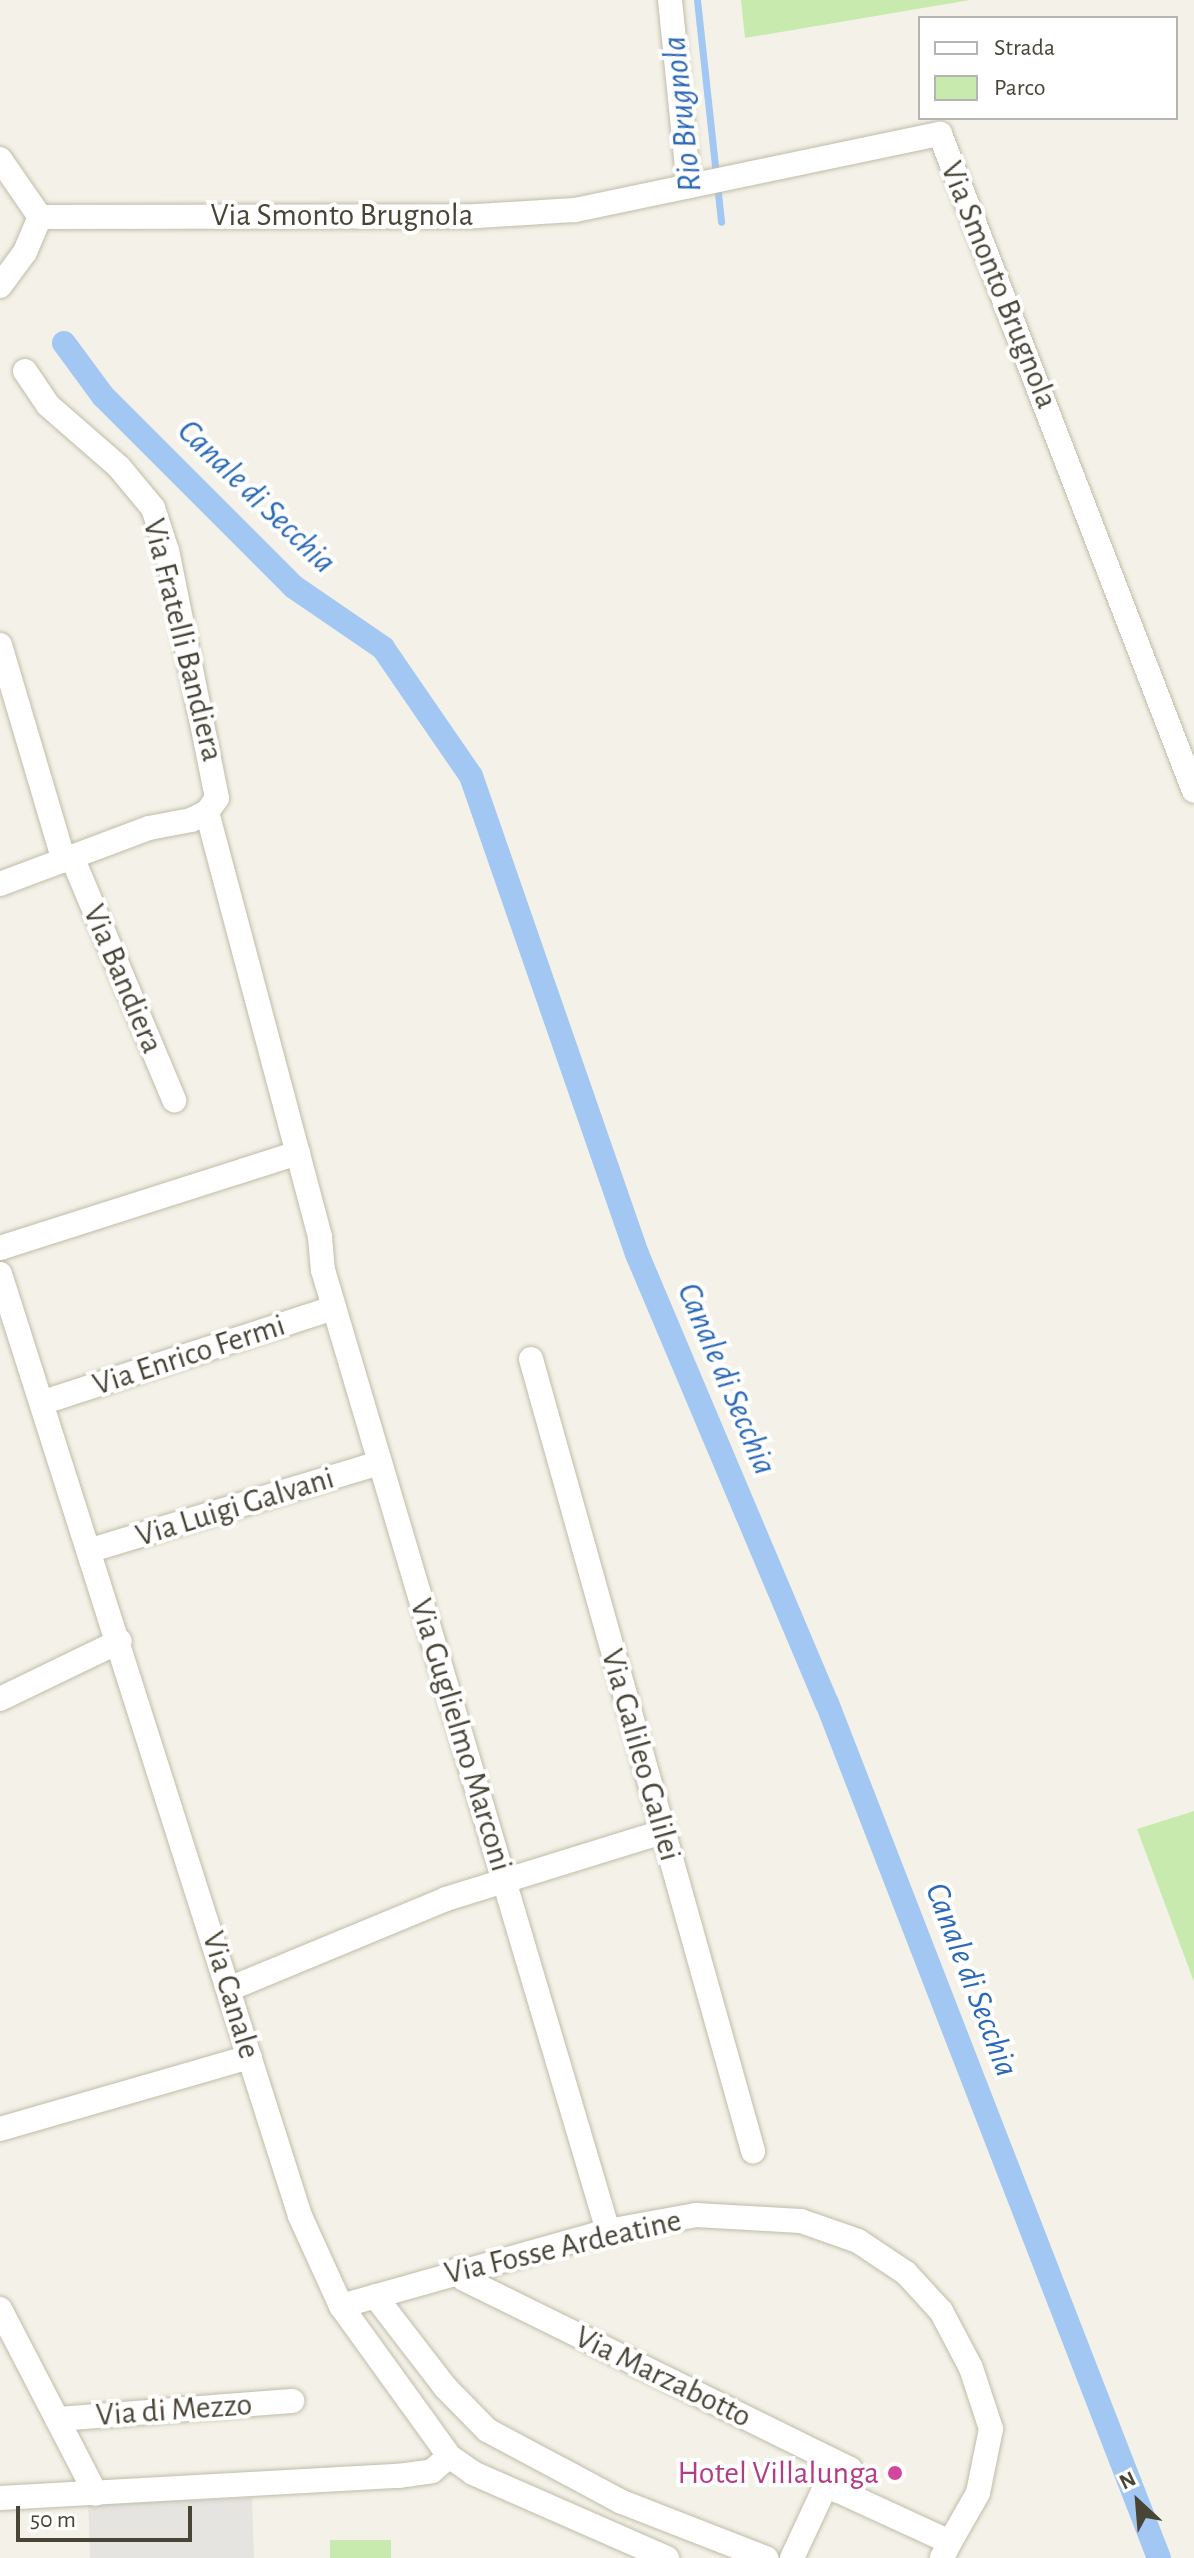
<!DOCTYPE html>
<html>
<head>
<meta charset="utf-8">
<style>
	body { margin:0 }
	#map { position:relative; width:1194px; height:2558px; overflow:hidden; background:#f4f2e8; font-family:"Alegreya Sans",sans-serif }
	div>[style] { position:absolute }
	.green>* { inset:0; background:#c8eaaf; transform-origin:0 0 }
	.parking>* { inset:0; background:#e6e4e0; transform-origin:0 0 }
	.stream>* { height:7px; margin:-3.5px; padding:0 3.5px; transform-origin:3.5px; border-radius:3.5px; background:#a2c7f3 }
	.canal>* { height:24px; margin:-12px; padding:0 12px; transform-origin:12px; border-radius:12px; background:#a2c7f3 }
	.roads { filter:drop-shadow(0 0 2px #c0bcaa) drop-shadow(0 0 2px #c0bcaa) }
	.street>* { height:24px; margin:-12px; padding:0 12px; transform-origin:12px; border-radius:12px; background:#fff }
	.dots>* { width:22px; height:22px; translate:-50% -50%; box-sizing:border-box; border:4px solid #fff; border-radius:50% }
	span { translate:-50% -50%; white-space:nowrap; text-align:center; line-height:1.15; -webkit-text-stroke:8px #fff; paint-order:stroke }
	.street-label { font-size:32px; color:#484436 }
	.hotel-label { font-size:32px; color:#b23c85 }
	.right { translate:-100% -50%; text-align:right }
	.water-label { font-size:34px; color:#2b69b8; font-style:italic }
	.legend { position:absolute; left:918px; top:16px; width:260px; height:104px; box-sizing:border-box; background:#fff; border:2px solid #b6b4af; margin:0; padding:10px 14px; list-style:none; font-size:24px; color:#484436 }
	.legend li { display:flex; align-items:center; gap:16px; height:40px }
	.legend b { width:40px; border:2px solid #b6b4af }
	.north { position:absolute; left:1098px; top:2462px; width:80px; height:80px; -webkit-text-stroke:6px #fff; paint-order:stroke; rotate:334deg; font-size:22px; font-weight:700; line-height:32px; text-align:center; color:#484436 }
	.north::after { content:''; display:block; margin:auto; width:28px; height:36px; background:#484436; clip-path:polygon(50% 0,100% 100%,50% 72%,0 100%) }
	.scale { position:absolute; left:16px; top:2506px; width:176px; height:36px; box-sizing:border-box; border:4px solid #484436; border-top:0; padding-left:10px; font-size:24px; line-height:28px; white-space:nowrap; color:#484436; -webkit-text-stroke:6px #fff; paint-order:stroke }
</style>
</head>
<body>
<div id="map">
	<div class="green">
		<div style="clip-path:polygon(741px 0,970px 0,745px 38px)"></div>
		<div style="clip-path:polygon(1194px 1811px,1194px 1982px,1137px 1829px)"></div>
		<div style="left:330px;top:2540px;width:61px;height:18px"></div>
	</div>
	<div class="parking">
		<div style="left:252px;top:2498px;width:60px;height:164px;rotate:88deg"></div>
	</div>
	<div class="stream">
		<div style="left:697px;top:0;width:223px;rotate:83.8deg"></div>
	</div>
	<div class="canal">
		<div style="left:64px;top:343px;width:66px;rotate:53.7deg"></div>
		<div style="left:103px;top:396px;width:270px;rotate:45deg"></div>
		<div style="left:294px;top:587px;width:108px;rotate:34.4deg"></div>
		<div style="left:383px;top:648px;width:155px;rotate:55.5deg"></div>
		<div style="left:471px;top:776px;width:506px;rotate:70.85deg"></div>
		<div style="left:637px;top:1254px;width:488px;rotate:67.1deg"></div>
		<div style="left:827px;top:1703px;width:917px;rotate:68.78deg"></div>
	</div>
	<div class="roads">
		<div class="street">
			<div style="left:670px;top:0;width:187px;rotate:84.2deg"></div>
			<div style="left:0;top:159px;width:70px;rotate:55.4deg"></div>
			<div style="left:40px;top:217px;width:437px;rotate:-0.1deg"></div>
			<div style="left:477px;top:216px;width:98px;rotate:-3.5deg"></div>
			<div style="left:575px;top:210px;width:373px;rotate:-11.8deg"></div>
			<div style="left:940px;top:134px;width:704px;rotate:68.86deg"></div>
			<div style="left:0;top:286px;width:42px;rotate:-53.7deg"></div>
			<div style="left:25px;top:252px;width:38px;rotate:-67deg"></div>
			<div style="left:0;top:645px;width:225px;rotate:73.5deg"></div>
			<div style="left:207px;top:812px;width:440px;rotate:75.1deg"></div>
			<div style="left:320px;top:1237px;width:33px;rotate:85deg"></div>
			<div style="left:323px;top:1270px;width:1002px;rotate:73.48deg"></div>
			<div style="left:72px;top:857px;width:264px;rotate:67.2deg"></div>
			<div style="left:0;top:884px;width:159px;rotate:-20.6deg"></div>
			<div style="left:149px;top:828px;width:43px;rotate:-10.8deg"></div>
			<div style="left:191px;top:820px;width:18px;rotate:-27deg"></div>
			<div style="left:207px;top:812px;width:17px;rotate:-54deg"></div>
			<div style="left:217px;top:798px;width:252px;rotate:-101.4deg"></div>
			<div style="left:167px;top:551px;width:45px;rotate:-108deg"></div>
			<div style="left:153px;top:508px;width:53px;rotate:-129.7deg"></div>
			<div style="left:119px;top:467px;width:94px;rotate:-138.9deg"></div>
			<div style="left:48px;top:405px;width:41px;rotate:-124.1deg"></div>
			<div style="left:0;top:1248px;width:313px;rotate:-17.7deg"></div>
			<div style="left:0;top:1274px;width:989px;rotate:72.33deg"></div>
			<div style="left:300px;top:2216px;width:99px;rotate:65.5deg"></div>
			<div style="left:341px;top:2306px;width:185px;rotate:54.2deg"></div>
			<div style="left:449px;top:2456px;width:29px;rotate:35deg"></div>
			<div style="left:473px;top:2473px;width:212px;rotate:23.7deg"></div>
			<div style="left:531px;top:1359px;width:823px;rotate:74.34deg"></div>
			<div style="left:44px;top:1402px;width:305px;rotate:-18deg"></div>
			<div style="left:91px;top:1550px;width:302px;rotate:-16.8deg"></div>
			<div style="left:0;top:1699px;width:133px;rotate:-25.8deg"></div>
			<div style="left:229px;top:1989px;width:235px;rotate:-22.5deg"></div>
			<div style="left:446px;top:1899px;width:227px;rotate:-17.2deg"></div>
			<div style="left:0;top:2129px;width:260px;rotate:-16.1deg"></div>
			<div style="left:457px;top:2270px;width:11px;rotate:52deg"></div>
			<div style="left:464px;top:2279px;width:430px;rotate:26.2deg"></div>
			<div style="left:850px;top:2469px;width:25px;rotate:117deg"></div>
			<div style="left:375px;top:2296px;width:115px;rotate:52.4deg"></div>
			<div style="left:445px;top:2387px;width:60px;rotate:45.7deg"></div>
			<div style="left:487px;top:2430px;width:153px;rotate:28.1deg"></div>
			<div style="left:622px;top:2502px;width:155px;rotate:21.3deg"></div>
			<div style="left:341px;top:2306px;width:277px;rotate:-15.7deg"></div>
			<div style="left:608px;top:2231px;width:89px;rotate:-10.3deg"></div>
			<div style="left:696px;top:2215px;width:105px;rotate:3.3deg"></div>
			<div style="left:801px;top:2221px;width:60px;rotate:19.3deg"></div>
			<div style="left:858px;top:2241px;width:58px;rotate:33.7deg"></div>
			<div style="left:906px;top:2273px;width:52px;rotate:47.4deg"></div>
			<div style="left:941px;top:2311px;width:64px;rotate:62.2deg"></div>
			<div style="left:971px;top:2368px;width:64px;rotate:71.8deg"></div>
			<div style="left:991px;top:2429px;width:65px;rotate:101.5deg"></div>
			<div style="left:978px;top:2493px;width:56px;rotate:119.7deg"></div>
			<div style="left:0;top:2309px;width:208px;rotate:62.6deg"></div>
			<div style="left:57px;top:2419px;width:236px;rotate:-4.4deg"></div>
			<div style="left:0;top:2498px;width:399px;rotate:-3.2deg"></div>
			<div style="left:398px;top:2476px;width:34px;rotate:-8deg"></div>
			<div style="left:432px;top:2471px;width:23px;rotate:-41deg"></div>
			<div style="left:792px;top:2558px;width:81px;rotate:-65deg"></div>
			<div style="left:826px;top:2485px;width:136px;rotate:24.7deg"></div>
			<div style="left:950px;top:2542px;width:18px;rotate:117deg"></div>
		</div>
	</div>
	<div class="dots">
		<div style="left:895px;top:2473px;background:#d1479c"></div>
	</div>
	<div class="street-label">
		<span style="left:342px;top:215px">Via Smonto Brugnola</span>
		<span style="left:999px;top:285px;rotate:68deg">Via Smonto Brugnola</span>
		<span style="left:183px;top:640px;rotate:76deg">Via Fratelli Bandiera</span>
		<span style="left:123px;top:979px;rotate:67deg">Via Bandiera</span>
		<span style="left:189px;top:1355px;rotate:-18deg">Via Enrico Fermi</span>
		<span style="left:235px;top:1507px;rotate:-17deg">Via Luigi Galvani</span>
		<span style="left:461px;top:1735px;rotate:73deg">Via Guglielmo Marconi</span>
		<span style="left:641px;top:1755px;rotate:74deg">Via Galileo Galilei</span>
		<span style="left:231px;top:1995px;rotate:73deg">Via Canale</span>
		<span style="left:563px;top:2247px;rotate:-13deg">Via Fosse Ardeatine</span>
		<span style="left:663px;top:2377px;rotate:26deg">Via Marzabotto</span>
		<span style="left:174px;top:2410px;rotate:-4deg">Via di Mezzo</span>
	</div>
	<div class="hotel-label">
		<span class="right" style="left:879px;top:2473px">Hotel Villalunga</span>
	</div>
	<div class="water-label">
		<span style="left:683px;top:114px;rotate:-96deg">Rio Brugnola</span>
		<span style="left:256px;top:497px;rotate:44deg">Canale di Secchia</span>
		<span style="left:726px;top:1379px;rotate:67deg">Canale di Secchia</span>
		<span style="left:971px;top:1980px;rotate:69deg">Canale di Secchia</span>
	</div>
	<ul class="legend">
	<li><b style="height:10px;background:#fff"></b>Strada</li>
	<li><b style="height:22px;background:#c8eaaf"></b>Parco</li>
	</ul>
	<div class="north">N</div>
	<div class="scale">50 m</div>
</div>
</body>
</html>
